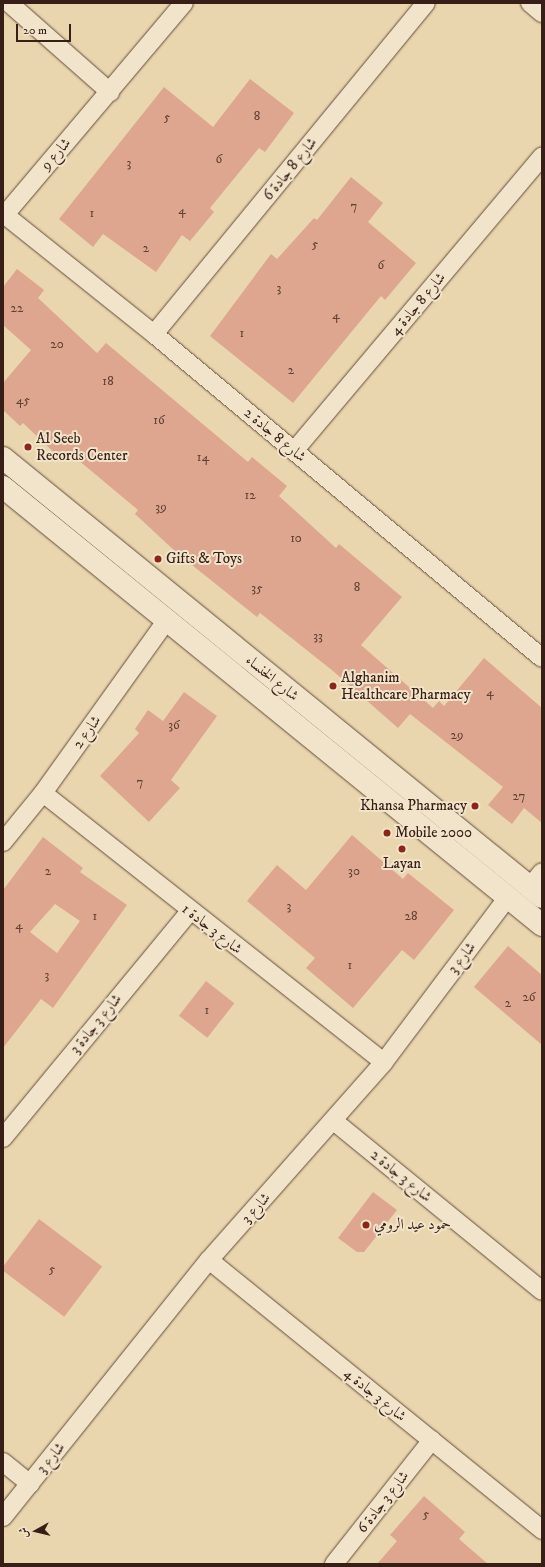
<!DOCTYPE html>
<html>
<head>
<meta charset="utf-8">
<style>
	body { margin:0 }
	#map { position:relative; width:545px; height:1567px; overflow:hidden; background:#ead6ae; font-family:"IM FELL DW Pica",Amiri,serif }
	div>[style] { position:absolute }
	.building>* { inset:0; background:#dea68f; transform-origin:0 0 }
	.roads { filter:drop-shadow(0 0 1px #644c3c) drop-shadow(0 0 1px #644c3c) }
	.street>* { height:18px; margin:-9px; padding:0 9px; transform-origin:9px; border-radius:9px; background:#f1e4ca }
	.secondary>* { height:22px; margin:-11px; padding:0 11px; transform-origin:11px; border-radius:11px; background:#f1e4ca }
	.dots>* { width:11px; height:11px; translate:-50% -50%; box-sizing:border-box; border:2px solid #f1e4ca; border-radius:50% }
	span { translate:-50% -50%; white-space:nowrap; text-align:center; line-height:1.15; -webkit-text-stroke:4px #f1e4ca; paint-order:stroke }
	.number-label { font-size:13px; color:#614034 }
	.number-label span { -webkit-text-stroke-width:0 }
	.street-label { font-size:15px; color:#371e16 }
	.poi-label { font-size:15px; color:#371e16 }
	.left { translate:0 -50%; text-align:left }
	.right { translate:-100% -50%; text-align:right }
	.frame { position:absolute; inset:0; border:4px solid #371e16; pointer-events:none }
	.north { position:absolute; left:16px; top:1511px; width:40px; height:40px; -webkit-text-stroke:3px #f1e4ca; paint-order:stroke; rotate:262deg; font-size:11px; font-weight:700; line-height:16px; text-align:center; color:#371e16 }
	.north::after { content:''; display:block; margin:auto; width:14px; height:18px; background:#371e16; clip-path:polygon(50% 0,100% 100%,50% 72%,0 100%) }
	.scale { position:absolute; left:16px; top:24px; width:55px; height:18px; box-sizing:border-box; border:2px solid #371e16; border-top:0; padding-left:5px; font-size:12px; line-height:14px; white-space:nowrap; color:#371e16; -webkit-text-stroke:3px #f1e4ca; paint-order:stroke }
</style>
</head>
<body>
<div id="map">
	<div class="building">
		<div style="clip-path:polygon(250px 79px,294px 113px,265px 152px,259px 148px,210px 208px,214px 212px,190px 241px,182px 235px,156px 272px,103px 234px,93px 247px,59px 219px,164px 87px,213px 127px)"></div>
		<div style="clip-path:polygon(351px 177px,383px 203px,368px 222px,416px 263px,385px 300px,381px 296px,293px 403px,210px 336px,271px 254px,277px 259px,314px 218px,317px 220px)"></div>
		<div style="clip-path:polygon(17px 269px,44px 290px,38px 298px,97px 353px,106px 343px,248px 462px,252px 457px,287px 486px,279px 496px,336px 548px,339px 544px,402px 597px,361px 645px,433px 708px,439px 701px,444px 706px,484px 658px,542px 708px,542px 823px,524px 808px,512px 824px,488px 805px,503px 787px,410px 714px,398px 728px,333px 671px,260px 613px,257px 617px,177px 553px,135px 514px,138px 510px,71px 454px,64px 462px,23px 423px,20px 426px,3px 410px,3px 383px,31px 350px,3px 325px,3px 287px)"></div>
		<div style="clip-path:polygon(184px 692px,217px 716px,171px 780px,180px 788px,149px 822px,100px 776px,139px 733px,135px 729px,148px 710px,163px 721px)"></div>
		<div style="clip-path:polygon(352px 835px,403px 879px,408px 873px,454px 910px,414px 960px,402px 950px,353px 1008px,306px 968px,315px 958px,247px 901px,277px 865px,306px 890px)"></div>
		<div style="clip-path:polygon(evenodd,43px 837px,83px 868px,80px 872px,127px 905px,53px 1008px,41px 999px,3px 1048px,3px 890px,43px 837px,55px 904px,80px 921px,57px 953px,30px 932px,55px 904px)"></div>
		<div style="clip-path:polygon(508px 946px,542px 975px,542px 1045px,474px 987px)"></div>
		<div style="left:206px;top:981px;width:36px;height:44px;rotate:38deg"></div>
		<div style="clip-path:polygon(373px 1192px,397px 1210px,364px 1252px,357px 1252px,338px 1238px)"></div>
		<div style="left:39px;top:1219px;width:79px;height:63px;rotate:37deg"></div>
		<div style="clip-path:polygon(424px 1496px,465px 1532px,459px 1539px,488px 1564px,377px 1564px,397px 1541px,390px 1535px)"></div>
	</div>
	<div class="roads">
		<div class="street">
			<div style="left:9px;top:3px;width:135px;rotate:41.4deg"></div>
			<div style="left:530px;top:3px;width:16px;rotate:40deg"></div>
			<div style="left:5px;top:215px;width:191px;rotate:38.6deg"></div>
			<div style="left:154px;top:334px;width:505px;rotate:39.86deg"></div>
			<div style="left:3px;top:217px;width:280px;rotate:-49.8deg"></div>
			<div style="left:154px;top:334px;width:428px;rotate:-50.6deg"></div>
			<div style="left:294px;top:451px;width:385px;rotate:-49.9deg"></div>
			<div style="left:43px;top:793px;width:434px;rotate:38.3deg"></div>
			<div style="left:3px;top:842px;width:63px;rotate:-50.8deg"></div>
			<div style="left:43px;top:793px;width:213px;rotate:-54.4deg"></div>
			<div style="left:530px;top:887px;width:19px;rotate:-51deg"></div>
			<div style="left:335px;top:1122px;width:267px;rotate:39.2deg"></div>
			<div style="left:3px;top:1138px;width:294px;rotate:-50.5deg"></div>
			<div style="left:209px;top:1260px;width:429px;rotate:39deg"></div>
			<div style="left:3px;top:1462px;width:35px;rotate:39deg"></div>
			<div style="left:3px;top:1517px;width:329px;rotate:-51.3deg"></div>
			<div style="left:209px;top:1260px;width:264px;rotate:-48.5deg"></div>
			<div style="left:384px;top:1062px;width:206px;rotate:-53.1deg"></div>
			<div style="left:334px;top:1564px;width:158px;rotate:-51.7deg"></div>
		</div>
		<div class="secondary">
			<div style="left:3px;top:458px;width:695px;rotate:39.16deg"></div>
			<div style="left:3px;top:487px;width:695px;rotate:39.1deg"></div>
		</div>
	</div>
	<div class="dots">
		<div style="left:28px;top:447px;background:#8f2418"></div>
		<div style="left:158px;top:559px;background:#8f2418"></div>
		<div style="left:333px;top:686px;background:#8f2418"></div>
		<div style="left:475px;top:806px;background:#8f2418"></div>
		<div style="left:387px;top:833px;background:#8f2418"></div>
		<div style="left:402px;top:849px;background:#8f2418"></div>
		<div style="left:366px;top:1225px;background:#8f2418"></div>
	</div>
	<div class="number-label">
		<span style="left:257px;top:116px">8</span>
		<span style="left:167px;top:117px">5</span>
		<span style="left:219px;top:159px">6</span>
		<span style="left:129px;top:163px">3</span>
		<span style="left:354px;top:206px">7</span>
		<span style="left:182px;top:210px">4</span>
		<span style="left:92px;top:213px">1</span>
		<span style="left:315px;top:244px">5</span>
		<span style="left:146px;top:248px">2</span>
		<span style="left:381px;top:265px">6</span>
		<span style="left:279px;top:288px">3</span>
		<span style="left:17px;top:308px">22</span>
		<span style="left:336px;top:315px">4</span>
		<span style="left:242px;top:333px">1</span>
		<span style="left:57px;top:344px">20</span>
		<span style="left:291px;top:370px">2</span>
		<span style="left:108px;top:381px">18</span>
		<span style="left:23px;top:400px">45</span>
		<span style="left:159px;top:420px">16</span>
		<span style="left:203px;top:457px">14</span>
		<span style="left:250px;top:495px">12</span>
		<span style="left:161px;top:507px">39</span>
		<span style="left:296px;top:538px">10</span>
		<span style="left:357px;top:587px">8</span>
		<span style="left:257px;top:588px">35</span>
		<span style="left:318px;top:636px">33</span>
		<span style="left:490px;top:692px">4</span>
		<span style="left:174px;top:725px">36</span>
		<span style="left:457px;top:735px">29</span>
		<span style="left:140px;top:782px">7</span>
		<span style="left:519px;top:796px">27</span>
		<span style="left:48px;top:871px">2</span>
		<span style="left:354px;top:871px">30</span>
		<span style="left:289px;top:906px">3</span>
		<span style="left:95px;top:916px">1</span>
		<span style="left:411px;top:916px">28</span>
		<span style="left:19px;top:925px">4</span>
		<span style="left:350px;top:965px">1</span>
		<span style="left:47px;top:975px">3</span>
		<span style="left:529px;top:997px">26</span>
		<span style="left:508px;top:1003px">2</span>
		<span style="left:207px;top:1010px">1</span>
		<span style="left:52px;top:1269px">5</span>
		<span style="left:426px;top:1514px">5</span>
	</div>
	<div class="street-label">
		<span style="left:56px;top:154px;rotate:-49deg">شارع 9</span>
		<span style="left:290px;top:169px;rotate:-51deg">شارع 8 جادة 6</span>
		<span style="left:418px;top:304px;rotate:-50deg">شارع 8 جادة 4</span>
		<span style="left:275px;top:435px;rotate:40deg">شارع 8 جادة 2</span>
		<span style="left:272px;top:678px;rotate:39deg">شارع الخنساء</span>
		<span style="left:87px;top:732px;rotate:-54deg">شارع 2</span>
		<span style="left:212px;top:929px;rotate:38deg">شارع 3 جادة 1</span>
		<span style="left:462px;top:958px;rotate:-53deg">شارع 3</span>
		<span style="left:96px;top:1024px;rotate:-51deg">شارع 3 جادة 3</span>
		<span style="left:401px;top:1176px;rotate:39deg">شارع 3 جادة 2</span>
		<span style="left:256px;top:1208px;rotate:-48deg">شارع 3</span>
		<span style="left:375px;top:1395px;rotate:39deg">شارع 3 جادة 4</span>
		<span style="left:51px;top:1458px;rotate:-51deg">شارع 3</span>
		<span style="left:383px;top:1502px;rotate:-52deg">شارع 3 جادة 6</span>
	</div>
	<div class="poi-label">
		<span class="left" style="left:36px;top:447px">Al Seeb<br>Records Center</span>
		<span class="left" style="left:166px;top:559px">Gifts &amp; Toys</span>
		<span class="left" style="left:341px;top:686px">Alghanim<br>Healthcare Pharmacy</span>
		<span class="right" style="left:467px;top:806px">Khansa Pharmacy</span>
		<span class="left" style="left:395px;top:833px">Mobile 2000</span>
		<span style="left:402px;top:864px">Layan</span>
		<span class="left" style="left:374px;top:1225px">حمود عيد الرومي</span>
	</div>
	<div class="frame"></div>
	<div class="north">ش</div>
	<div class="scale">20 m</div>
</div>
</body>
</html>
